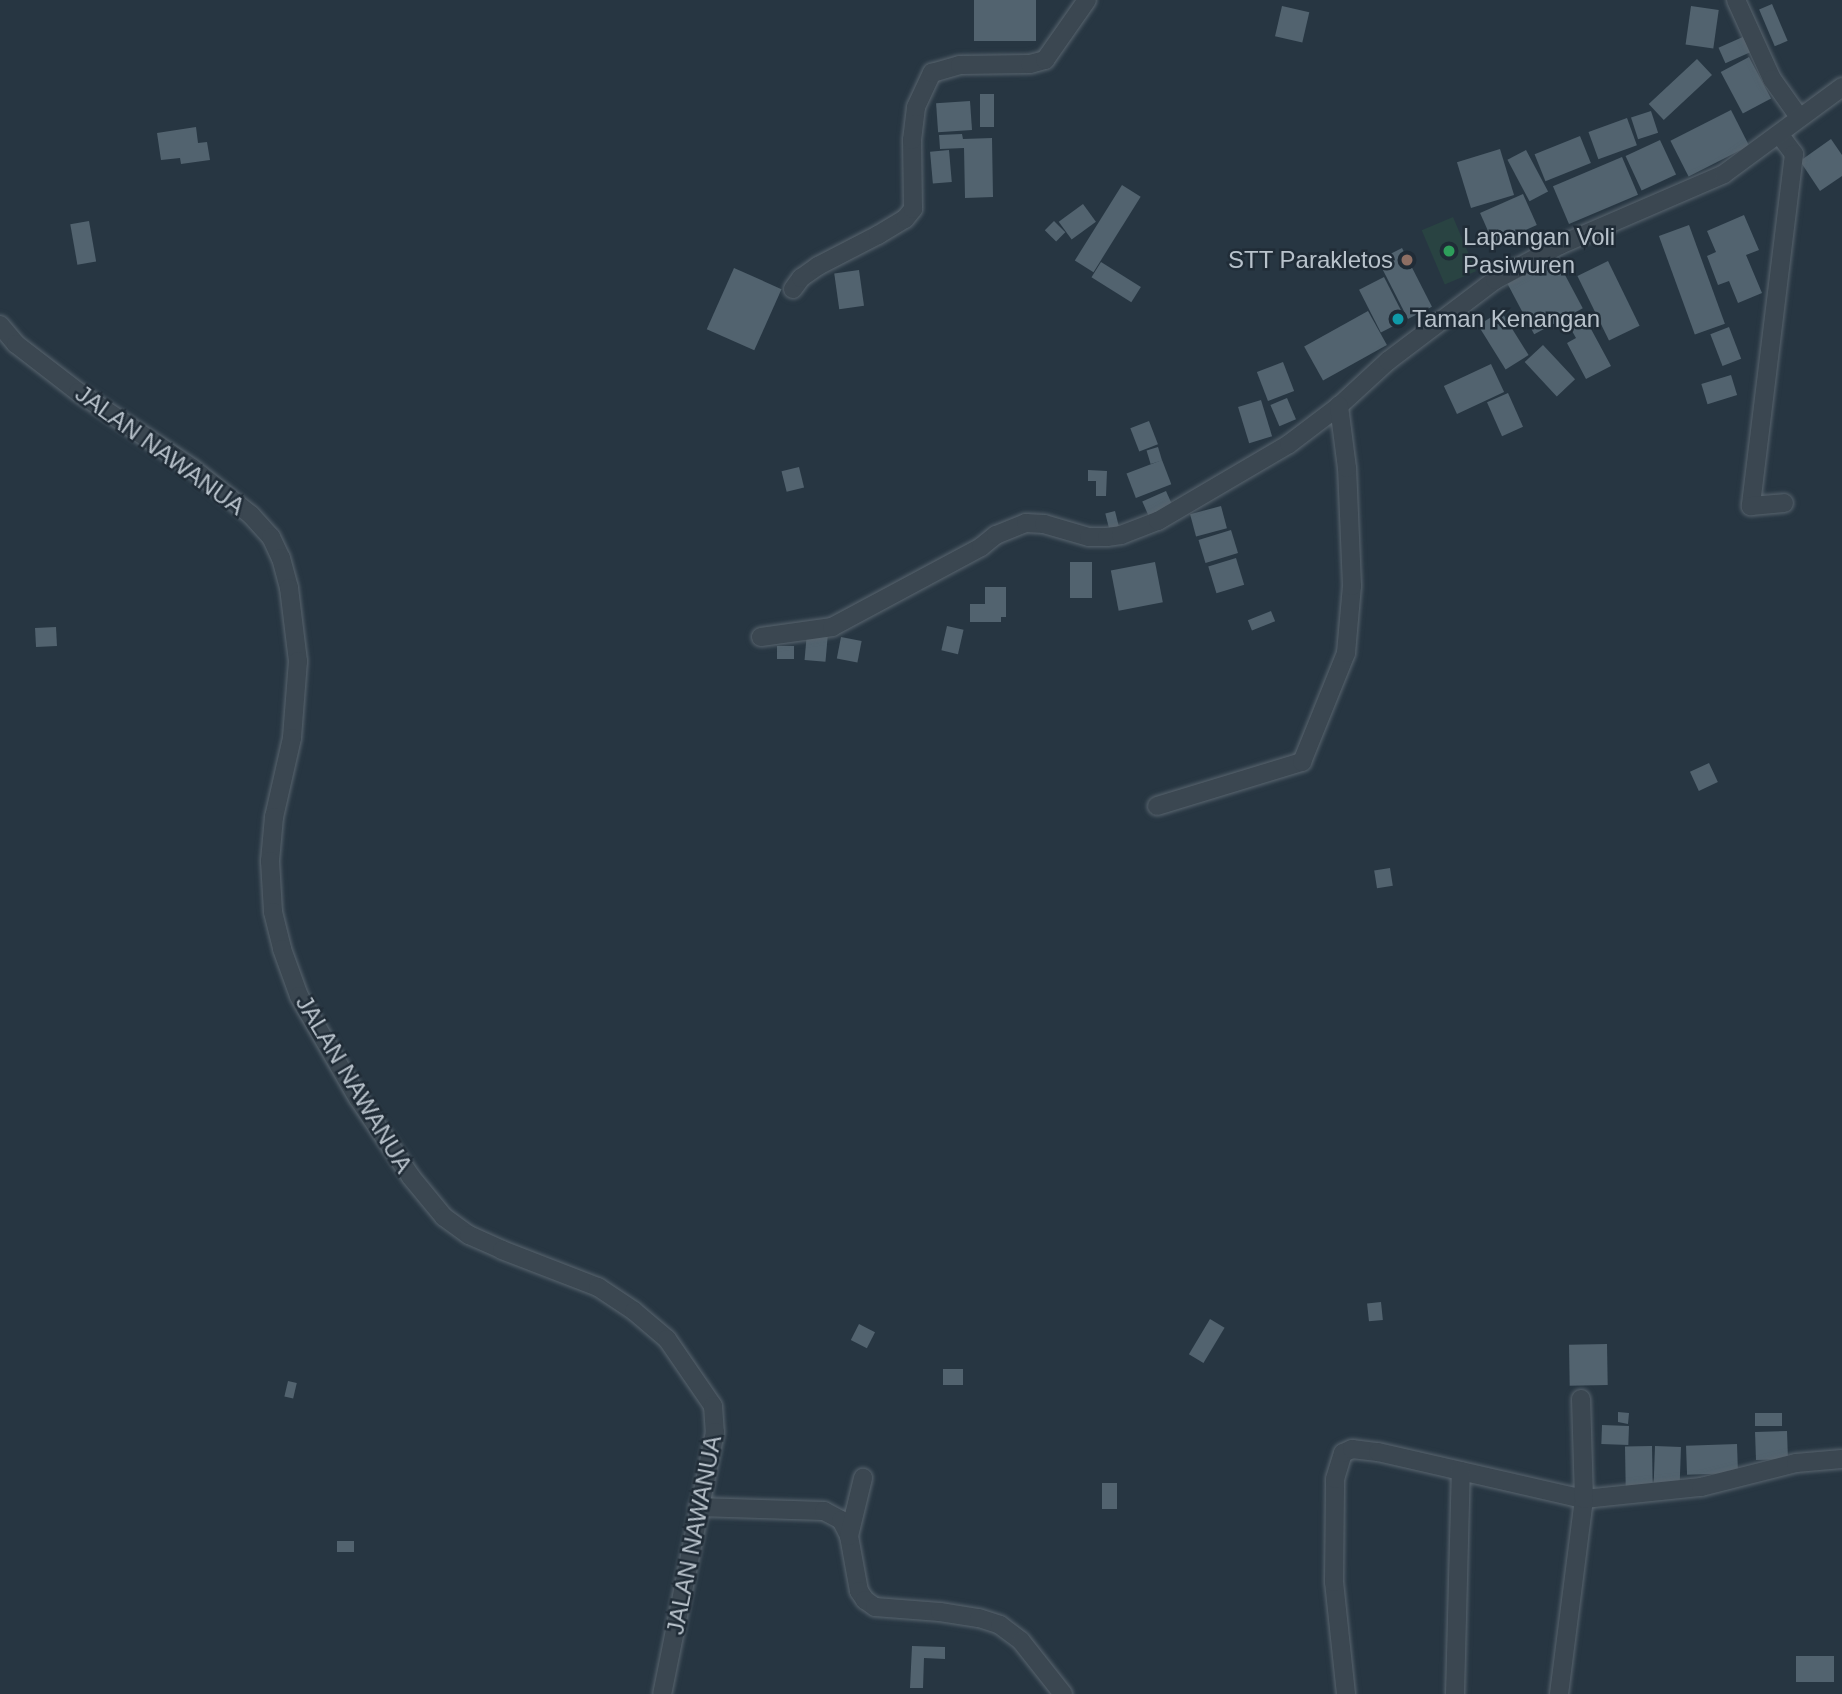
<!DOCTYPE html>
<html>
<head>
<meta charset="utf-8">
<style>
	body { margin:0 }
	#map { position:relative; width:1842px; height:1694px; overflow:hidden; background:#273642; font-family:Helvetica,sans-serif }
	div>[style] { position:absolute }
	.green>* { inset:0; background:#294342; transform-origin:0 0 }
	.building>* { inset:0; background:#52636f; transform-origin:0 0 }
	.roads { filter:drop-shadow(0 0 2px #59656f) drop-shadow(0 0 2px #59656f) }
	.minor>* { height:18px; margin:-9px; padding:0 9px; transform-origin:9px; border-radius:9px; background:#3b4751 }
	.dots>* { width:19px; height:19px; translate:-50% -50%; box-sizing:border-box; border:4px solid #202c37; border-radius:50% }
	span { translate:-50% -50%; white-space:nowrap; text-align:center; line-height:1.15; -webkit-text-stroke:5px #202c37; paint-order:stroke }
	.poi-label { font-size:24px; color:#b8c2cb }
	.left { translate:0 -50%; text-align:left }
	.right { translate:-100% -50%; text-align:right }
	.street-label { font-size:24px; color:#b8c2cb }
</style>
</head>
<body>
<div id="map">
	<div class="green">
		<div style="left:1453px;top:217px;width:59px;height:34px;rotate:67deg"></div>
	</div>
	<div class="building">
		<div style="left:974px;top:0;width:62px;height:41px"></div>
		<div style="left:1772px;top:4px;width:40px;height:14px;rotate:67deg"></div>
		<div style="left:1282px;top:6px;width:28px;height:31px;rotate:13deg"></div>
		<div style="left:1691px;top:6px;width:28px;height:39px;rotate:8deg"></div>
		<div style="left:1745px;top:36px;width:17px;height:29px;rotate:66deg"></div>
		<div style="left:1749px;top:57px;width:47px;height:32px;rotate:62deg"></div>
		<div style="left:1697px;top:59px;width:22px;height:66px;rotate:47deg"></div>
		<div style="left:980px;top:94px;width:14px;height:33px"></div>
		<div style="left:970px;top:101px;width:29px;height:34px;rotate:86deg"></div>
		<div style="left:1731px;top:110px;width:40px;height:68px;rotate:63deg"></div>
		<div style="left:1651px;top:111px;width:23px;height:21px;rotate:72deg"></div>
		<div style="left:1627px;top:118px;width:29px;height:41px;rotate:70deg"></div>
		<div style="clip-path:polygon(196px 127px,198px 143px,207px 142px,210px 160px,181px 164px,180px 158px,161px 160px,157px 133px)"></div>
		<div style="clip-path:polygon(962px 134px,963px 139px,992px 138px,993px 197px,965px 198px,964px 148px,940px 149px,939px 135px)"></div>
		<div style="left:1580px;top:136px;width:29px;height:49px;rotate:68deg"></div>
		<div style="clip-path:polygon(1831px 139px,1842px 155px,1842px 176px,1820px 191px,1800px 161px)"></div>
		<div style="left:1660px;top:140px;width:38px;height:38px;rotate:65deg"></div>
		<div style="left:1500px;top:149px;width:48px;height:45px;rotate:73deg"></div>
		<div style="left:949px;top:150px;width:32px;height:19px;rotate:85deg"></div>
		<div style="left:1526px;top:150px;width:47px;height:21px;rotate:62deg"></div>
		<div style="left:1622px;top:157px;width:41px;height:75px;rotate:67deg"></div>
		<div style="left:1122px;top:185px;width:22px;height:89px;rotate:32deg"></div>
		<div style="left:1523px;top:194px;width:34px;height:47px;rotate:66deg"></div>
		<div style="left:1083px;top:204px;width:22px;height:30px;rotate:54deg"></div>
		<div style="clip-path:polygon(1744px 215px,1759px 250px,1746px 255px,1762px 293px,1738px 303px,1729px 281px,1718px 285px,1707px 256px,1716px 252px,1707px 231px)"></div>
		<div style="left:89px;top:221px;width:41px;height:19px;rotate:80deg"></div>
		<div style="left:1054px;top:221px;width:16px;height:13px;rotate:45deg"></div>
		<div style="left:1689px;top:225px;width:105px;height:32px;rotate:70deg"></div>
		<div style="left:1402px;top:248px;width:66px;height:27px;rotate:63deg"></div>
		<div style="left:1556px;top:258px;width:57px;height:55px;rotate:62deg"></div>
		<div style="left:1608px;top:261px;width:72px;height:34px;rotate:64deg"></div>
		<div style="left:1101px;top:262px;width:47px;height:18px;rotate:32deg"></div>
		<div style="left:734px;top:268px;width:52px;height:67px;rotate:24deg"></div>
		<div style="left:859px;top:270px;width:36px;height:25px;rotate:82deg"></div>
		<div style="left:1384px;top:277px;width:48px;height:28px;rotate:63deg"></div>
		<div style="left:1368px;top:311px;width:39px;height:73px;rotate:61deg"></div>
		<div style="left:1501px;top:311px;width:52px;height:27px;rotate:58deg"></div>
		<div style="clip-path:polygon(1584px 316px,1611px 366px,1586px 379px,1567px 343px,1576px 338px,1568px 324px)"></div>
		<div style="left:1729px;top:327px;width:34px;height:20px;rotate:69deg"></div>
		<div style="left:1543px;top:345px;width:47px;height:25px;rotate:47deg"></div>
		<div style="left:1283px;top:362px;width:31px;height:28px;rotate:69deg"></div>
		<div style="left:1491px;top:364px;width:31px;height:52px;rotate:65deg"></div>
		<div style="left:1731px;top:375px;width:21px;height:31px;rotate:73deg"></div>
		<div style="left:1508px;top:393px;width:37px;height:23px;rotate:66deg"></div>
		<div style="left:1287px;top:398px;width:23px;height:18px;rotate:67deg"></div>
		<div style="left:1261px;top:400px;width:38px;height:24px;rotate:73deg"></div>
		<div style="left:1149px;top:421px;width:25px;height:20px;rotate:69deg"></div>
		<div style="left:1158px;top:447px;width:14px;height:12px;rotate:73deg"></div>
		<div style="left:1162px;top:460px;width:26px;height:38px;rotate:69deg"></div>
		<div style="left:799px;top:467px;width:21px;height:18px;rotate:76deg"></div>
		<div style="clip-path:polygon(1088px 470px,1107px 471px,1106px 496px,1096px 496px,1096px 481px,1088px 481px)"></div>
		<div style="left:1166px;top:491px;width:20px;height:26px;rotate:66deg"></div>
		<div style="left:1221px;top:506px;width:23px;height:32px;rotate:75deg"></div>
		<div style="left:1115px;top:511px;width:16px;height:10px;rotate:76deg"></div>
		<div style="left:1231px;top:530px;width:24px;height:34px;rotate:73deg"></div>
		<div style="left:1236px;top:558px;width:28px;height:29px;rotate:73deg"></div>
		<div style="left:1070px;top:562px;width:22px;height:36px"></div>
		<div style="left:1155px;top:562px;width:41px;height:45px;rotate:79deg"></div>
		<div style="clip-path:polygon(985px 587px,1006px 587px,1006px 617px,1001px 617px,1001px 622px,970px 622px,970px 604px,985px 604px)"></div>
		<div style="left:1271px;top:611px;width:11px;height:25px;rotate:68deg"></div>
		<div style="left:947px;top:626px;width:17px;height:25px;rotate:13deg"></div>
		<div style="left:56px;top:627px;width:19px;height:21px;rotate:87deg"></div>
		<div style="left:807px;top:632px;width:21px;height:28px;rotate:5deg"></div>
		<div style="left:841px;top:637px;width:21px;height:22px;rotate:11deg"></div>
		<div style="left:777px;top:646px;width:17px;height:13px"></div>
		<div style="left:1709px;top:763px;width:21px;height:21px;rotate:65deg"></div>
		<div style="left:1390px;top:868px;width:18px;height:16px;rotate:81deg"></div>
		<div style="left:1381px;top:1302px;width:18px;height:14px;rotate:84deg"></div>
		<div style="left:1210px;top:1319px;width:17px;height:41px;rotate:31deg"></div>
		<div style="left:859px;top:1324px;width:18px;height:18px;rotate:27deg"></div>
		<div style="left:1607px;top:1344px;width:41px;height:38px;rotate:89deg"></div>
		<div style="left:943px;top:1369px;width:20px;height:16px"></div>
		<div style="left:288px;top:1381px;width:9px;height:16px;rotate:13deg"></div>
		<div style="clip-path:polygon(1618px 1412px,1629px 1413px,1628px 1424px,1618px 1422px)"></div>
		<div style="left:1782px;top:1413px;width:13px;height:27px;rotate:90deg"></div>
		<div style="left:1602px;top:1425px;width:27px;height:19px;rotate:2deg"></div>
		<div style="left:1787px;top:1431px;width:28px;height:32px;rotate:88deg"></div>
		<div style="left:1737px;top:1444px;width:29px;height:51px;rotate:88deg"></div>
		<div style="left:1652px;top:1446px;width:42px;height:27px;rotate:89deg"></div>
		<div style="left:1655px;top:1446px;width:26px;height:41px;rotate:2deg"></div>
		<div style="left:1102px;top:1483px;width:15px;height:26px"></div>
		<div style="left:337px;top:1541px;width:17px;height:11px"></div>
		<div style="clip-path:polygon(912px 1646px,945px 1647px,945px 1659px,924px 1658px,923px 1688px,910px 1688px)"></div>
		<div style="left:1834px;top:1656px;width:26px;height:38px;rotate:90deg"></div>
	</div>
	<div class="roads">
		<div class="minor">
			<div style="left:1736px;top:0;width:87px;rotate:65.5deg"></div>
			<div style="left:1772px;top:79px;width:47px;rotate:54.6deg"></div>
			<div style="left:1779px;top:134px;width:25px;rotate:53deg"></div>
			<div style="left:1794px;top:154px;width:355px;rotate:97deg"></div>
			<div style="left:1751px;top:506px;width:33px;rotate:-5deg"></div>
			<div style="left:793px;top:289px;width:14px;rotate:-54deg"></div>
			<div style="left:801px;top:278px;width:21px;rotate:-35deg"></div>
			<div style="left:818px;top:266px;width:68px;rotate:-27.3deg"></div>
			<div style="left:878px;top:235px;width:31px;rotate:-31deg"></div>
			<div style="left:905px;top:219px;width:13px;rotate:-51deg"></div>
			<div style="left:913px;top:209px;width:69px;rotate:-90.8deg"></div>
			<div style="left:912px;top:140px;width:33px;rotate:-83deg"></div>
			<div style="left:916px;top:107px;width:38px;rotate:-65deg"></div>
			<div style="left:932px;top:73px;width:29px;rotate:-16deg"></div>
			<div style="left:960px;top:65px;width:70px;rotate:-0.8deg"></div>
			<div style="left:1030px;top:64px;width:16px;rotate:-15deg"></div>
			<div style="left:1045px;top:60px;width:73px;rotate:-55deg"></div>
			<div style="left:0;top:325px;width:25px;rotate:50deg"></div>
			<div style="left:16px;top:344px;width:78px;rotate:37.7deg"></div>
			<div style="left:78px;top:392px;width:137px;rotate:33.7deg"></div>
			<div style="left:192px;top:468px;width:75px;rotate:38.5deg"></div>
			<div style="left:251px;top:515px;width:30px;rotate:48deg"></div>
			<div style="left:271px;top:537px;width:23px;rotate:65deg"></div>
			<div style="left:281px;top:558px;width:31px;rotate:75deg"></div>
			<div style="left:289px;top:588px;width:74px;rotate:83deg"></div>
			<div style="left:298px;top:661px;width:77px;rotate:94.5deg"></div>
			<div style="left:292px;top:738px;width:81px;rotate:102.8deg"></div>
			<div style="left:274px;top:817px;width:44px;rotate:95.2deg"></div>
			<div style="left:270px;top:861px;width:51px;rotate:86.6deg"></div>
			<div style="left:273px;top:912px;width:38px;rotate:76deg"></div>
			<div style="left:282px;top:949px;width:50px;rotate:70.1deg"></div>
			<div style="left:299px;top:996px;width:118px;rotate:60deg"></div>
			<div style="left:358px;top:1098px;width:95px;rotate:56.1deg"></div>
			<div style="left:411px;top:1177px;width:52px;rotate:50.5deg"></div>
			<div style="left:444px;top:1217px;width:31px;rotate:36deg"></div>
			<div style="left:469px;top:1235px;width:36px;rotate:24deg"></div>
			<div style="left:502px;top:1250px;width:103px;rotate:21.1deg"></div>
			<div style="left:598px;top:1287px;width:43px;rotate:33.7deg"></div>
			<div style="left:634px;top:1311px;width:43px;rotate:40.3deg"></div>
			<div style="left:667px;top:1339px;width:81px;rotate:55.5deg"></div>
			<div style="left:713px;top:1406px;width:26px;rotate:86deg"></div>
			<div style="left:715px;top:1432px;width:267px;rotate:101.4deg"></div>
			<div style="left:761px;top:637px;width:72px;rotate:-8deg"></div>
			<div style="left:832px;top:627px;width:169px;rotate:-28.2deg"></div>
			<div style="left:981px;top:547px;width:19px;rotate:-39deg"></div>
			<div style="left:996px;top:535px;width:32px;rotate:-22deg"></div>
			<div style="left:1026px;top:523px;width:18px;rotate:3deg"></div>
			<div style="left:1044px;top:524px;width:47px;rotate:16.1deg"></div>
			<div style="left:1089px;top:537px;width:18px"></div>
			<div style="left:1107px;top:537px;width:14px;rotate:-8deg"></div>
			<div style="left:1121px;top:535px;width:40px;rotate:-21deg"></div>
			<div style="left:1158px;top:521px;width:152px;rotate:-30.4deg"></div>
			<div style="left:1289px;top:444px;width:63px;rotate:-37.2deg"></div>
			<div style="left:1339px;top:406px;width:67px;rotate:-42.6deg"></div>
			<div style="left:1388px;top:361px;width:134px;rotate:-37.1deg"></div>
			<div style="left:1495px;top:280px;width:74px;rotate:-28.3deg"></div>
			<div style="left:1560px;top:245px;width:179px;rotate:-23.4deg"></div>
			<div style="left:1724px;top:174px;width:147px;rotate:-36.4deg"></div>
			<div style="left:1157px;top:806px;width:152px;rotate:-16.9deg"></div>
			<div style="left:1302px;top:762px;width:118px;rotate:-68deg"></div>
			<div style="left:1346px;top:653px;width:67px;rotate:-84.9deg"></div>
			<div style="left:1352px;top:586px;width:118px;rotate:-92.4deg"></div>
			<div style="left:1347px;top:468px;width:63px;rotate:-97.4deg"></div>
			<div style="left:698px;top:1507px;width:126px;rotate:1.8deg"></div>
			<div style="left:824px;top:1511px;width:19px;rotate:28deg"></div>
			<div style="left:841px;top:1520px;width:18px;rotate:63deg"></div>
			<div style="left:849px;top:1536px;width:56px;rotate:79.7deg"></div>
			<div style="left:859px;top:1591px;width:11px;rotate:56deg"></div>
			<div style="left:865px;top:1600px;width:12px;rotate:35deg"></div>
			<div style="left:875px;top:1607px;width:65px;rotate:4.4deg"></div>
			<div style="left:940px;top:1612px;width:39px;rotate:9deg"></div>
			<div style="left:979px;top:1618px;width:22px;rotate:18deg"></div>
			<div style="left:1000px;top:1625px;width:26px;rotate:37deg"></div>
			<div style="left:1021px;top:1641px;width:68px;rotate:51.6deg"></div>
			<div style="left:849px;top:1536px;width:60px;rotate:-76.4deg"></div>
			<div style="left:1346px;top:1694px;width:113px;rotate:-96.1deg"></div>
			<div style="left:1334px;top:1582px;width:103px;rotate:-89.4deg"></div>
			<div style="left:1335px;top:1479px;width:27px;rotate:-73deg"></div>
			<div style="left:1343px;top:1453px;width:10px;rotate:-24deg"></div>
			<div style="left:1352px;top:1449px;width:26px;rotate:7deg"></div>
			<div style="left:1378px;top:1452px;width:211px;rotate:12.9deg"></div>
			<div style="left:1584px;top:1499px;width:118px;rotate:-5.9deg"></div>
			<div style="left:1701px;top:1487px;width:98px;rotate:-14.2deg"></div>
			<div style="left:1796px;top:1463px;width:46px;rotate:-5deg"></div>
			<div style="left:1455px;top:1694px;width:223px;rotate:-88.5deg"></div>
			<div style="left:1559px;top:1694px;width:197px;rotate:-82.7deg"></div>
			<div style="left:1584px;top:1499px;width:100px;rotate:-91.7deg"></div>
		</div>
	</div>
	<div class="dots">
		<div style="left:1449px;top:251px;background:#2e9e5b"></div>
		<div style="left:1407px;top:260px;background:#8d6e63"></div>
		<div style="left:1398px;top:319px;background:#0f9aa8"></div>
	</div>
	<div class="poi-label">
		<span class="left" style="left:1463px;top:251px">Lapangan Voli<br>Pasiwuren</span>
		<span class="right" style="left:1393px;top:260px">STT Parakletos</span>
		<span class="left" style="left:1412px;top:319px">Taman Kenangan</span>
	</div>
	<div class="street-label">
		<span style="left:160px;top:450px;rotate:36deg">JALAN NAWANUA</span>
		<span style="left:354px;top:1084px;rotate:59deg">JALAN NAWANUA</span>
		<span style="left:694px;top:1535px;rotate:-79deg">JALAN NAWANUA</span>
	</div>
</div>
</body>
</html>
